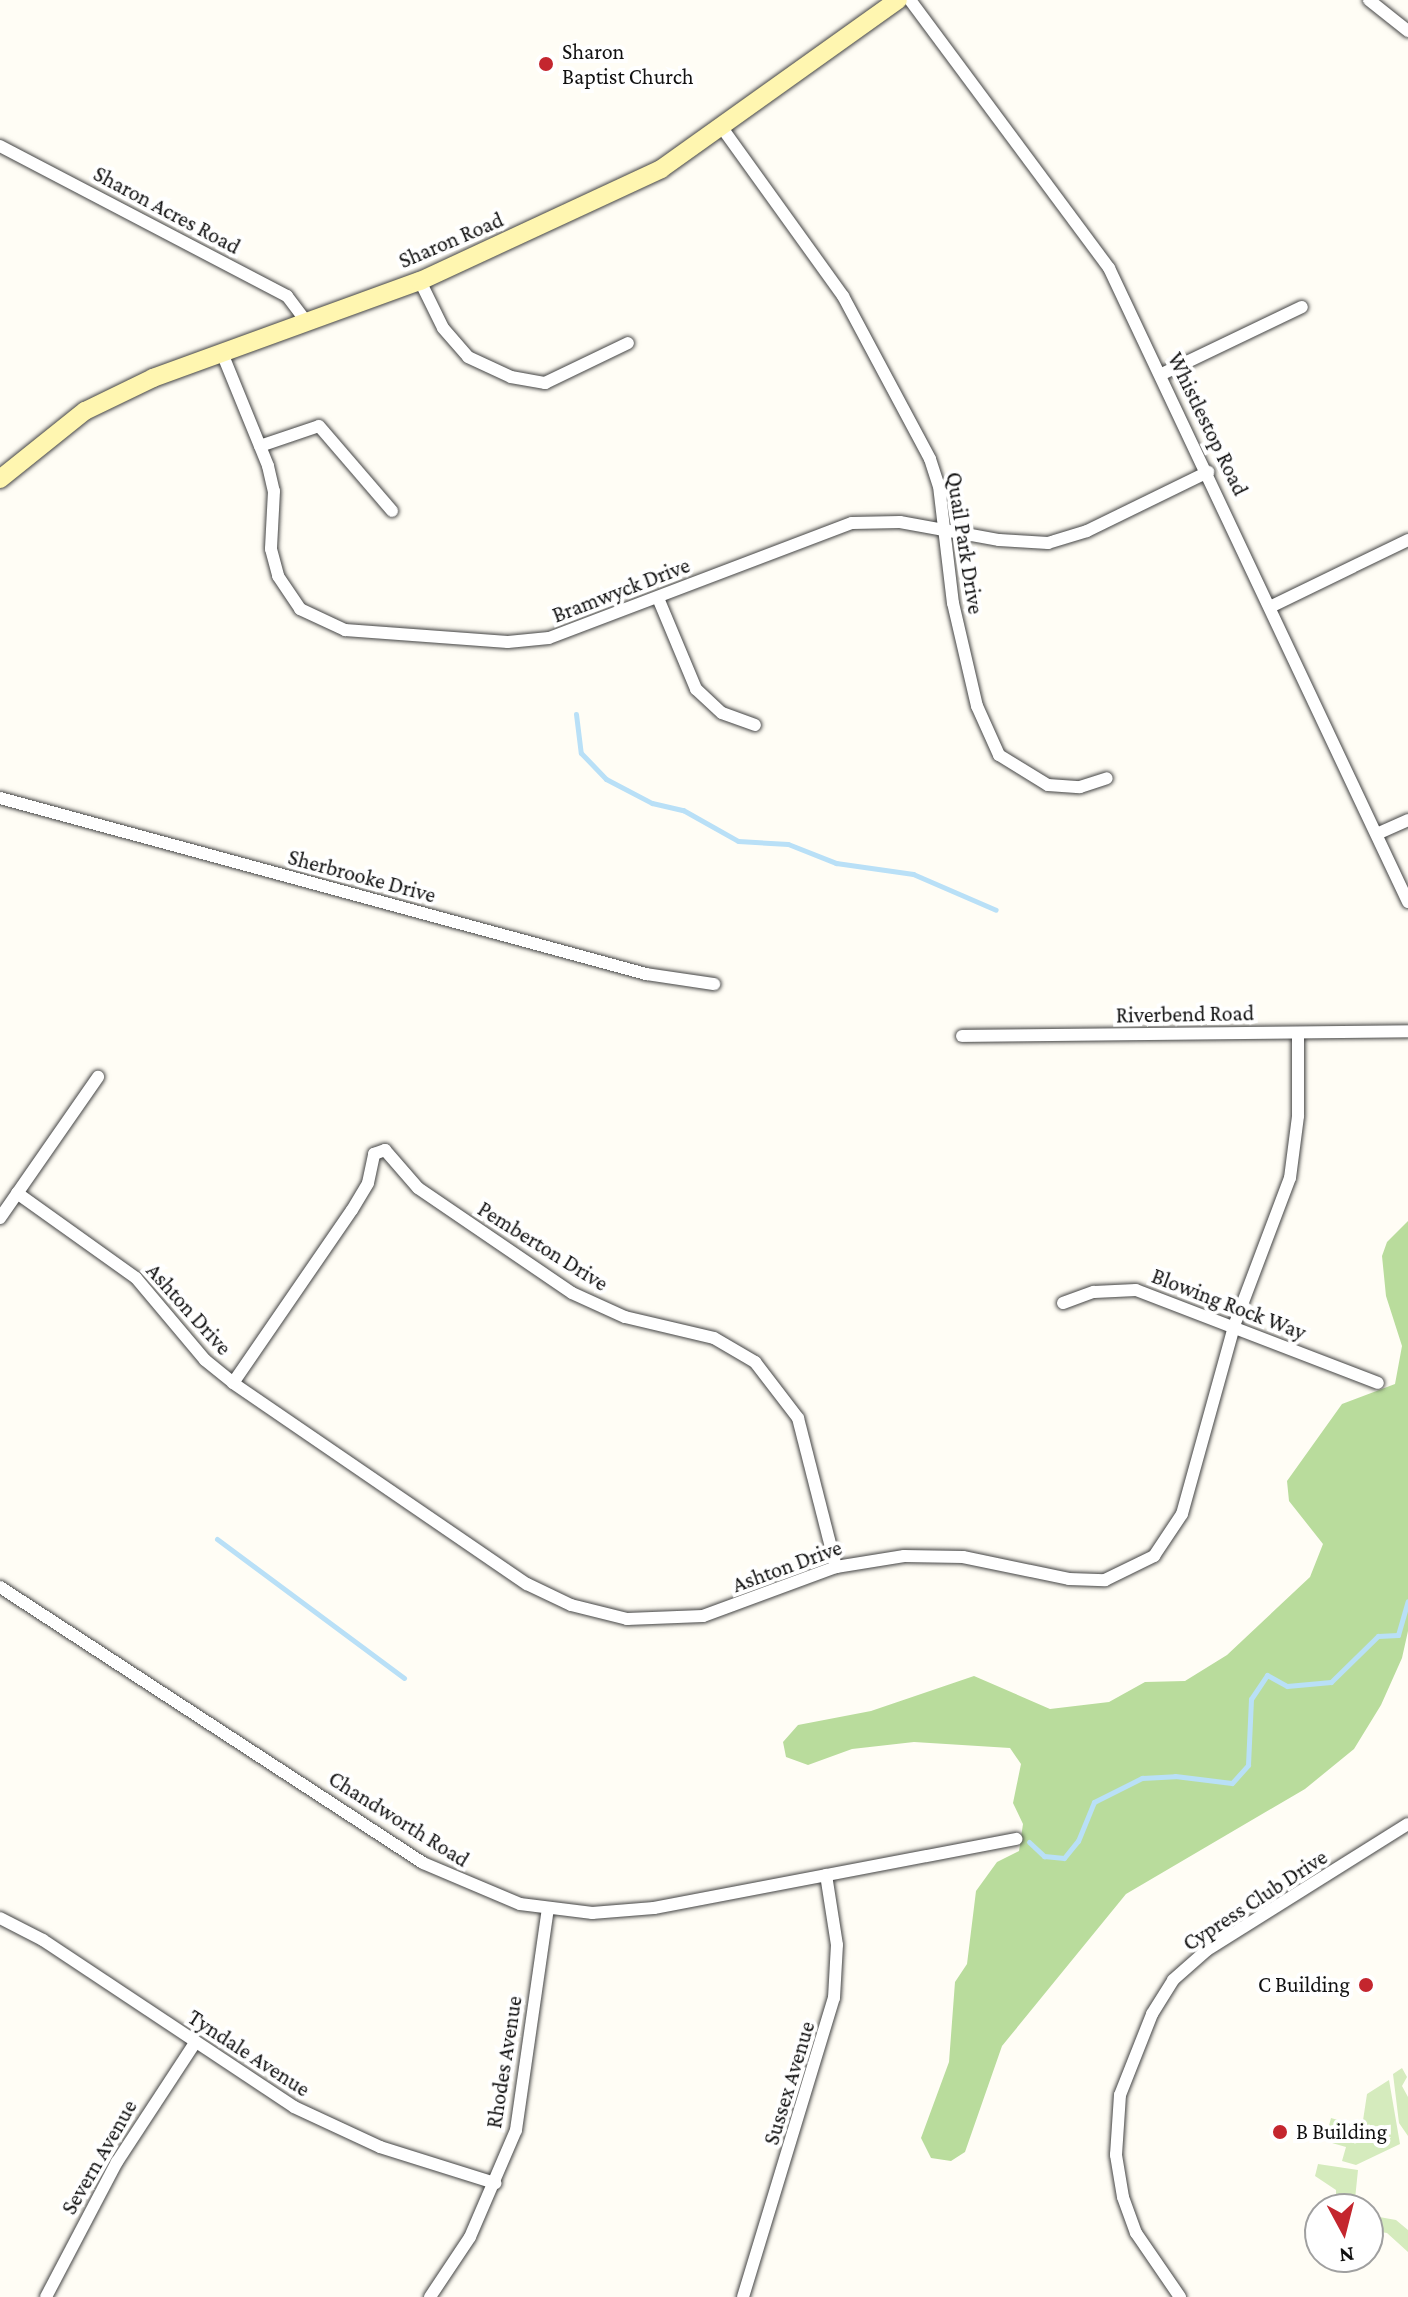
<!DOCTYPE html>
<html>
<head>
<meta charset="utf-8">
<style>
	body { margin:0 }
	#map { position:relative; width:1408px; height:2297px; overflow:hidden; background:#fffdf5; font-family:"Crimson Pro",serif }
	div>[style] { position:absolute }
	.green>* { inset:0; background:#d5ebbd }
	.forest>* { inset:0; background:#b9dc9c }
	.stream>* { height:5px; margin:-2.5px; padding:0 2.5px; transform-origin:2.5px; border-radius:2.5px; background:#b9e0f7 }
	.roads { filter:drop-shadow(0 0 2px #444) drop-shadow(0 0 2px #444) }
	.street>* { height:12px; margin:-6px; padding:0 6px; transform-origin:6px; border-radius:6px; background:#fff }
	.secondary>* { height:18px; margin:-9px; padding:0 9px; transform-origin:9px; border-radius:9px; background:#fff6b0 }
	.dots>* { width:22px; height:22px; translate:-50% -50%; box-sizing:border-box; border:4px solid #fff; border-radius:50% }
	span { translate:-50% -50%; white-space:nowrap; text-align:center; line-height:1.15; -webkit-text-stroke:8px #fff; paint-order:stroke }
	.poi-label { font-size:22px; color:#111 }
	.left { translate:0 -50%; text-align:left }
	.right { translate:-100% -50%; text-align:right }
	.street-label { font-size:22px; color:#111 }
	.north { position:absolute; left:1304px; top:2193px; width:80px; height:80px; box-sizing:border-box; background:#fff; border:2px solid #a0a0a0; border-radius:50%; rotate:173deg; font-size:22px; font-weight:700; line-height:32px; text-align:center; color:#111 }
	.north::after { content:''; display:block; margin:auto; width:28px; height:36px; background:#c4262e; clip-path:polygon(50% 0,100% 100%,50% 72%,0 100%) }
</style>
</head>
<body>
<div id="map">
	<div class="green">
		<div style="clip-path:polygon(1402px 2068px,1407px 2077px,1402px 2086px,1408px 2097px,1408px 2136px,1399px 2123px,1393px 2074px)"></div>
		<div style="clip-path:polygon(1389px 2080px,1400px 2144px,1356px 2165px,1342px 2161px,1346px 2147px,1325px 2141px,1331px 2118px,1362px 2127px,1367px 2094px)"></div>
		<div style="clip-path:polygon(1318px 2164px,1358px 2170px,1354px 2209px,1336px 2209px,1336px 2190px,1315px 2176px)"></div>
		<div style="clip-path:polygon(1368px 2215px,1396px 2220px,1408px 2230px,1408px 2252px,1387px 2233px,1368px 2230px)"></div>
	</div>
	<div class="forest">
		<div style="clip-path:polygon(1408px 1221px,1408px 1631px,1402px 1658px,1381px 1705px,1354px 1749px,1305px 1789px,1126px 1894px,1002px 2046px,965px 2152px,951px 2161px,931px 2158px,921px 2138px,949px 2062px,955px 1982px,967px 1964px,976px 1891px,997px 1862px,1019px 1851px,1023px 1824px,1013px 1803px,1021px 1764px,1010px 1748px,914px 1742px,852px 1749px,808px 1765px,786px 1757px,783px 1742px,798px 1725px,871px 1711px,974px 1676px,1050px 1709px,1109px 1702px,1145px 1682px,1185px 1681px,1227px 1655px,1310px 1577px,1323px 1544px,1289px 1501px,1287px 1481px,1342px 1404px,1395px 1384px,1402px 1346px,1386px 1296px,1382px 1256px,1387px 1242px)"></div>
	</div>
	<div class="stream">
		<div style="left:576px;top:714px;width:39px;rotate:83deg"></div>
		<div style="left:581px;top:753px;width:36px;rotate:46deg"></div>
		<div style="left:606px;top:779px;width:52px;rotate:27.6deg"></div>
		<div style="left:652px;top:803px;width:32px;rotate:13deg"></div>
		<div style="left:683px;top:810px;width:63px;rotate:29.4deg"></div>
		<div style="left:738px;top:841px;width:50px;rotate:3.4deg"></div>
		<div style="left:788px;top:844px;width:52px;rotate:21.6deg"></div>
		<div style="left:836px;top:863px;width:78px;rotate:8.1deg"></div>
		<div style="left:913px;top:874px;width:90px;rotate:23.4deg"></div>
		<div style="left:217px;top:1539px;width:233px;rotate:36.6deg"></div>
		<div style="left:1029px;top:1842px;width:21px;rotate:43deg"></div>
		<div style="left:1044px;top:1856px;width:20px;rotate:6deg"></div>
		<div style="left:1064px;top:1858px;width:22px;rotate:-51deg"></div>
		<div style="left:1078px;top:1841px;width:42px;rotate:-67.7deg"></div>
		<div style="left:1094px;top:1802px;width:54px;rotate:-26.6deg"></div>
		<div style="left:1142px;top:1778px;width:33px;rotate:-3deg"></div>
		<div style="left:1175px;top:1776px;width:57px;rotate:7deg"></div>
		<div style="left:1232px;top:1783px;width:24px;rotate:-48deg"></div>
		<div style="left:1248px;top:1765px;width:66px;rotate:-87.4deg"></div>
		<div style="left:1251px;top:1699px;width:29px;rotate:-56deg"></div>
		<div style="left:1267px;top:1675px;width:23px;rotate:29deg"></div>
		<div style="left:1287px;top:1686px;width:44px;rotate:-5.2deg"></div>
		<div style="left:1331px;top:1682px;width:66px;rotate:-44.4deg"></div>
		<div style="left:1378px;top:1636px;width:20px;rotate:-3deg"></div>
		<div style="left:1398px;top:1635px;width:35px;rotate:-74deg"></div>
	</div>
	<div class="roads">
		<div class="street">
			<div style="left:910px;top:0;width:334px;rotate:53.4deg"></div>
			<div style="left:1109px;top:268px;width:701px;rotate:64.75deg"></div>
			<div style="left:1369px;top:0;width:50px;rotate:38.5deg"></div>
			<div style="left:723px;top:129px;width:206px;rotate:54.3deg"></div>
			<div style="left:843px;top:296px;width:185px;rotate:61.9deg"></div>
			<div style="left:930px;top:459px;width:28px;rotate:72deg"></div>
			<div style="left:939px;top:486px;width:118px;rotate:83.2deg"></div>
			<div style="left:953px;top:603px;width:106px;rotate:76.9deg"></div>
			<div style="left:977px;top:706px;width:54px;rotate:65.8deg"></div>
			<div style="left:999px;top:755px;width:57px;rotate:31.5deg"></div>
			<div style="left:1048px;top:785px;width:32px;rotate:4deg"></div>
			<div style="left:1080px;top:787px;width:28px;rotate:-18deg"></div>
			<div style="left:0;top:146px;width:324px;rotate:27.6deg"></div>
			<div style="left:287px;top:296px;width:31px;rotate:53deg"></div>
			<div style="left:420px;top:281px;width:52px;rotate:63.9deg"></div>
			<div style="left:443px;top:328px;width:38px;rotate:49deg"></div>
			<div style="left:468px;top:357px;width:47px;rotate:24.9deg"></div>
			<div style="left:511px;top:377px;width:35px;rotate:10deg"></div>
			<div style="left:545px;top:383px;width:92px;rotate:-25.7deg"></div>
			<div style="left:222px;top:353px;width:122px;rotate:67.8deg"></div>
			<div style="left:268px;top:466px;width:26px;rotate:77deg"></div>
			<div style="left:274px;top:491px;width:58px;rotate:93deg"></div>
			<div style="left:271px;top:549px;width:28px;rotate:75deg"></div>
			<div style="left:278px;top:576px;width:40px;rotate:56deg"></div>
			<div style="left:300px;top:609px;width:50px;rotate:25deg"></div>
			<div style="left:345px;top:630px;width:163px;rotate:4.2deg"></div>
			<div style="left:508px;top:642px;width:41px;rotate:-5.6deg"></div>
			<div style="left:549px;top:638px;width:324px;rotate:-20.8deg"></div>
			<div style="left:852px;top:523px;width:48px;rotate:-1.2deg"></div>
			<div style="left:900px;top:522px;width:101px;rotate:10.3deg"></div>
			<div style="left:999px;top:540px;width:49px;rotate:3.5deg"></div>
			<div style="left:1048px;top:543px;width:41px;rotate:-17.1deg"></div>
			<div style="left:1087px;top:531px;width:135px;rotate:-26deg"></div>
			<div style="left:1162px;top:374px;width:155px;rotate:-25.6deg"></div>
			<div style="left:260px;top:446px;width:62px;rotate:-18.7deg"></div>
			<div style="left:319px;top:426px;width:112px;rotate:49.3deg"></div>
			<div style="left:658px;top:598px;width:99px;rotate:67.3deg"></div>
			<div style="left:696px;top:689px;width:35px;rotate:43deg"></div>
			<div style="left:722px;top:713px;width:35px;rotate:20deg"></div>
			<div style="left:1272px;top:606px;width:151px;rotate:-25.9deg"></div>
			<div style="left:0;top:798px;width:670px;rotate:15.24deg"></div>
			<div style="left:646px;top:974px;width:69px;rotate:8.4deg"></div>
			<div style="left:1379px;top:833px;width:32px;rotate:-24deg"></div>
			<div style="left:962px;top:1036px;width:446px;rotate:-0.6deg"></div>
			<div style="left:17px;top:1193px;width:146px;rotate:35.5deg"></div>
			<div style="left:136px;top:1278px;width:107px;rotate:49.9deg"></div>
			<div style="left:205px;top:1360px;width:36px;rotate:39deg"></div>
			<div style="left:233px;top:1383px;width:356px;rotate:34.4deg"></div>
			<div style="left:527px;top:1584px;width:49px;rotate:25.5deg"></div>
			<div style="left:571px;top:1605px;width:58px;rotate:14deg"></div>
			<div style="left:627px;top:1619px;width:76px;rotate:-2.3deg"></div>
			<div style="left:703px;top:1616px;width:142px;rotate:-20.2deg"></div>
			<div style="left:836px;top:1567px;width:69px;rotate:-9.2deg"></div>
			<div style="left:904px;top:1556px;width:59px;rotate:1deg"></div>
			<div style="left:963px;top:1557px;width:108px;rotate:11.7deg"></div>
			<div style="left:1069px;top:1579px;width:36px;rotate:2deg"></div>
			<div style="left:1105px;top:1580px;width:55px;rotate:-26.1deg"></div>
			<div style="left:1154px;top:1556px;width:50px;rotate:-56.3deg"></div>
			<div style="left:1182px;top:1514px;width:195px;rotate:-74.5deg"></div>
			<div style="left:1234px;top:1326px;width:158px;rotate:-69.3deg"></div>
			<div style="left:1290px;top:1178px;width:63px;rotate:-82.6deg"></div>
			<div style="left:1298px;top:1116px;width:83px;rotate:-90deg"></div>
			<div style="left:0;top:1218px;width:172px;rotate:-55.2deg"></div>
			<div style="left:1063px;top:1303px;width:33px;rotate:-20deg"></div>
			<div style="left:1094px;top:1292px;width:42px;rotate:-2.7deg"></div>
			<div style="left:1136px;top:1290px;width:259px;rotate:21deg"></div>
			<div style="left:233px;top:1383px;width:210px;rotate:-55.5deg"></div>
			<div style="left:352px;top:1210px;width:31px;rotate:-59deg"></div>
			<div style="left:368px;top:1183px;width:30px;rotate:-78deg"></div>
			<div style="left:374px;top:1154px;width:12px;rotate:-20deg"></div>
			<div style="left:385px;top:1150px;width:50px;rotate:49deg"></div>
			<div style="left:418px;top:1188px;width:186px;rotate:34.3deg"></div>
			<div style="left:572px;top:1293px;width:58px;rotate:24.4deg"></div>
			<div style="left:625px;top:1317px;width:91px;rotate:13.3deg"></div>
			<div style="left:714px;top:1338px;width:48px;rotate:30.3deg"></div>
			<div style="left:755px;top:1362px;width:71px;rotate:52.5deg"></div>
			<div style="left:798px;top:1418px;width:154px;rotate:75.7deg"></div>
			<div style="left:0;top:1587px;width:505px;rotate:33.12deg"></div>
			<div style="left:423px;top:1863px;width:105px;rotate:22.9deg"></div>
			<div style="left:520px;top:1904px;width:73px;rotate:7.1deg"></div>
			<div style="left:592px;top:1913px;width:62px;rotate:-4.6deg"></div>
			<div style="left:654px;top:1908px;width:369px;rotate:-10.8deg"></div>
			<div style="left:0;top:1918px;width:48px;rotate:27.1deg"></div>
			<div style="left:43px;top:1940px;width:301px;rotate:33.6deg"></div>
			<div style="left:294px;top:2107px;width:95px;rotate:24.9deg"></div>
			<div style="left:380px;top:2147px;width:121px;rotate:17.4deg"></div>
			<div style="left:46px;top:2297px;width:153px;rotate:-62.3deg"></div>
			<div style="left:117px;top:2162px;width:142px;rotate:-56.8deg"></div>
			<div style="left:430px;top:2297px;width:72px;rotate:-56.3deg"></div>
			<div style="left:470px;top:2237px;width:116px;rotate:-66.7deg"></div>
			<div style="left:516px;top:2130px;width:223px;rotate:-81.8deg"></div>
			<div style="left:743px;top:2297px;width:313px;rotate:-73.1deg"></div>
			<div style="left:834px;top:1998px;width:53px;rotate:-86.8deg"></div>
			<div style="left:837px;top:1945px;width:71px;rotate:-98.9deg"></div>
			<div style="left:1180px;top:2297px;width:78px;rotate:-124.5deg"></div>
			<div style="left:1136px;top:2233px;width:38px;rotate:-110deg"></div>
			<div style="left:1123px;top:2197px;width:43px;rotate:-99.5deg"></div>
			<div style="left:1116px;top:2155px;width:60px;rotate:-86.2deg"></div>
			<div style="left:1120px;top:2095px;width:87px;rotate:-68.4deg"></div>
			<div style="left:1152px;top:2014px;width:40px;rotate:-58deg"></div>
			<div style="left:1173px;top:1980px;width:45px;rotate:-41.4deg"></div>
			<div style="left:1207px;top:1950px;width:237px;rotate:-32.1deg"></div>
		</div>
		<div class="secondary">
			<div style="left:0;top:479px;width:109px;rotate:-38.7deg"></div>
			<div style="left:85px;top:411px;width:76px;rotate:-25.9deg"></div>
			<div style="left:153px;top:378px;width:284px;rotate:-20deg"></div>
			<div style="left:420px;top:281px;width:266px;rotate:-24.9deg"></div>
			<div style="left:661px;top:169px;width:291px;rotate:-35.5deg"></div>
		</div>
	</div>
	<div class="dots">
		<div style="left:546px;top:64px;background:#c4262e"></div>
		<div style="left:1366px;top:1985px;background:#c4262e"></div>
		<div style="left:1280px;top:2132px;background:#c4262e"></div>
	</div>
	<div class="poi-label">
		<span class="left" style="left:562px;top:64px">Sharon<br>Baptist Church</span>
		<span class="right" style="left:1350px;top:1985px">C Building</span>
		<span class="left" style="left:1296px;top:2132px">B Building</span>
	</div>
	<div class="street-label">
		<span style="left:167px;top:210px;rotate:28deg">Sharon Acres Road</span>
		<span style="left:451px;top:240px;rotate:-23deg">Sharon Road</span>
		<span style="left:1208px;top:424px;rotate:64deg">Whistlestop Road</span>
		<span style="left:965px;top:543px;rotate:81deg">Quail Park Drive</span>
		<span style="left:621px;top:590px;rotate:-21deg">Bramwyck Drive</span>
		<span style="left:362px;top:876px;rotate:15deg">Sherbrooke Drive</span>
		<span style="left:1185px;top:1014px;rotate:-1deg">Riverbend Road</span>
		<span style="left:543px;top:1246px;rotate:32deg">Pemberton Drive</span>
		<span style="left:1229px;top:1304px;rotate:21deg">Blowing Rock Way</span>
		<span style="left:189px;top:1309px;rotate:48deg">Ashton Drive</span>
		<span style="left:787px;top:1566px;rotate:-20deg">Ashton Drive</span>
		<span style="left:399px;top:1819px;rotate:32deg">Chandworth Road</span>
		<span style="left:1255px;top:1900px;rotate:-33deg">Cypress Club Drive</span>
		<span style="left:249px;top:2053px;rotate:33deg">Tyndale Avenue</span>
		<span style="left:504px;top:2062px;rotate:-81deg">Rhodes Avenue</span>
		<span style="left:789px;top:2083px;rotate:-73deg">Sussex Avenue</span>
		<span style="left:99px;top:2157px;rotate:-60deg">Severn Avenue</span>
	</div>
	<div class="north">N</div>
</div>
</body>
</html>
